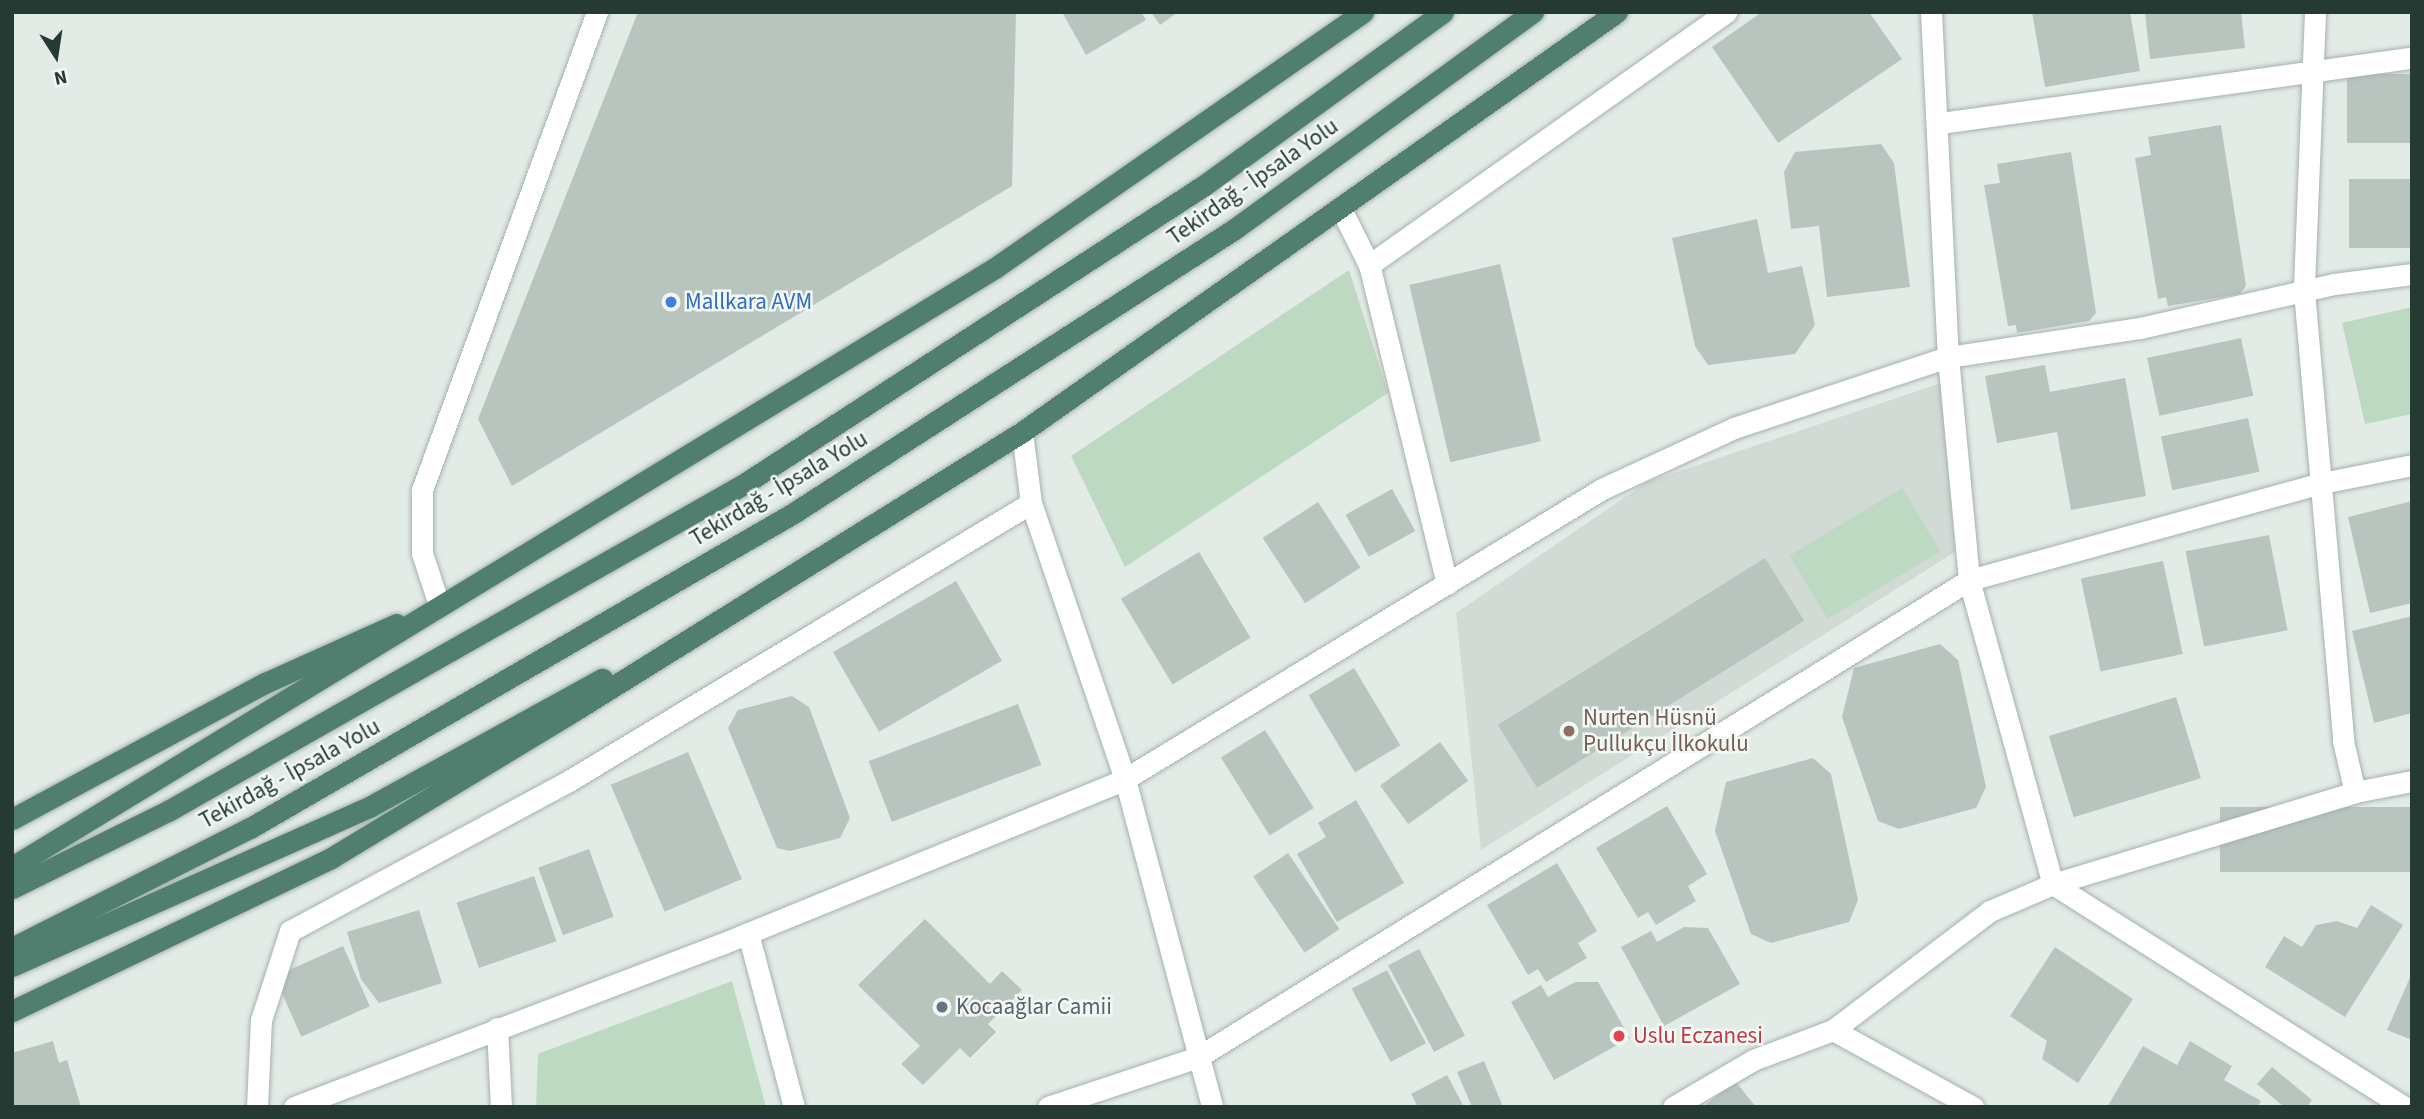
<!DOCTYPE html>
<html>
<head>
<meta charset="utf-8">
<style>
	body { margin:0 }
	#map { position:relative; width:2424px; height:1119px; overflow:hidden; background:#e2ebe6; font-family:"Source Sans 3",sans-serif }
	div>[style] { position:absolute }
	.built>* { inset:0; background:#d1dad5 }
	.green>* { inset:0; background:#bed9c2; transform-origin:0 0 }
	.building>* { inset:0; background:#b8c5bf; transform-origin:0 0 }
	.roads { filter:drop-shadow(0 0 2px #a5b2ac) drop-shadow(0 0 2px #a5b2ac) }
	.minor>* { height:21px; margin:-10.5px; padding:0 10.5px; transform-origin:10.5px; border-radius:10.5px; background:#fff }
	.tertiary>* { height:21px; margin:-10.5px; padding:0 10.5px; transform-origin:10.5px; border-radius:10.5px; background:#fff }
	.trunk>* { height:21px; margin:-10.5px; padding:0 10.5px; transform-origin:10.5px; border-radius:10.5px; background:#507e6f }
	.dots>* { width:19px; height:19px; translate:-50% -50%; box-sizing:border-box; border:4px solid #f2f8f4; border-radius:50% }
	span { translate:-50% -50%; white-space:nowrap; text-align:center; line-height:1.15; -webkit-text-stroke:5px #f2f8f4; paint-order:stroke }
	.street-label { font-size:23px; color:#243a32 }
	.shop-label { font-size:23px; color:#366cbe }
	.left { translate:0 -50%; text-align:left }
	.education-label { font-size:23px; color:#785e54 }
	.worship-label { font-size:23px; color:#5b616d }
	.health-label { font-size:23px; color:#be3a42 }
	.frame { position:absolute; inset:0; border:14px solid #243a32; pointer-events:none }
	.north { position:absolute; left:21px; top:21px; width:70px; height:70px; -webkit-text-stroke:5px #f2f8f4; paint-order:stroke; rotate:168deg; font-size:19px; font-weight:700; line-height:28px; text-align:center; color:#243a32 }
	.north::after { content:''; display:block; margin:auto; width:24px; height:32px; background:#243a32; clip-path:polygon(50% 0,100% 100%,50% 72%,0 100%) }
</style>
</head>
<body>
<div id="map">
	<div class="built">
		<div style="clip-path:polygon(1941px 383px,1955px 552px,1481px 850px,1456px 613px,1647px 482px)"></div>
	</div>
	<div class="green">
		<div style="clip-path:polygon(1349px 270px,1388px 393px,1125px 567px,1071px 456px)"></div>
		<div style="clip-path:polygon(2412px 307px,2412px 414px,2365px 424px,2342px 323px)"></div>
		<div style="left:1902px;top:488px;width:74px;height:131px;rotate:59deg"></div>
		<div style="clip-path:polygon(732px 981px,766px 1107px,536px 1107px,538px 1054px)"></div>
	</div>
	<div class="building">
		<div style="clip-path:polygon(638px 12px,1016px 12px,1012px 186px,512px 486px,478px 419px)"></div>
		<div style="clip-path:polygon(1062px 12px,1141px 12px,1146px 20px,1086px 55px)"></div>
		<div style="clip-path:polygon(1151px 12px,1178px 12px,1160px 25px)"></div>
		<div style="clip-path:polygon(1762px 12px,1869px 12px,1902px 59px,1778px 143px,1712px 47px)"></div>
		<div style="clip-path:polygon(2032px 12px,2130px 12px,2140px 71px,2045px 87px)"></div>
		<div style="clip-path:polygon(2145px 12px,2241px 12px,2245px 48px,2150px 59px)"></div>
		<div style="left:2412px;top:74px;width:69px;height:65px;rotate:90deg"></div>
		<div style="clip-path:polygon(2221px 125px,2246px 286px,2240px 294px,2168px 306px,2166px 297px,2158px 299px,2135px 158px,2151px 155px,2148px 137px)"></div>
		<div style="clip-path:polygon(1881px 144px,1894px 163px,1910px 287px,1827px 297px,1819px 226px,1791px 229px,1784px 172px,1795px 152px)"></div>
		<div style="clip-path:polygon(2071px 152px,2096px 313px,2089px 321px,2017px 333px,2016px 325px,2008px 326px,1984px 185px,2000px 183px,1997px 164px)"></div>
		<div style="left:2412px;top:179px;width:69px;height:63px;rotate:90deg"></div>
		<div style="clip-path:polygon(1757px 219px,1768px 273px,1802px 266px,1815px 325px,1795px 354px,1708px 365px,1695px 346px,1672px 238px)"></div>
		<div style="left:1500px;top:264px;width:182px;height:93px;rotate:77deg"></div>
		<div style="left:2241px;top:338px;width:59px;height:96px;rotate:78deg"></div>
		<div style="clip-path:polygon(2045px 365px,2050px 392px,2125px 378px,2146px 496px,2071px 510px,2057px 432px,1997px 443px,1985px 376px)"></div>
		<div style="left:2248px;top:418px;width:55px;height:89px;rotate:78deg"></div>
		<div style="left:1392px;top:489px;width:48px;height:53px;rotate:61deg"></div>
		<div style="clip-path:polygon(2412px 501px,2412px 603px,2370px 613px,2348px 517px)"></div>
		<div style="left:1318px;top:502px;width:78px;height:66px;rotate:57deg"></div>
		<div style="left:2269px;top:535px;width:97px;height:85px;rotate:79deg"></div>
		<div style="left:1199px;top:552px;width:100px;height:91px;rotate:59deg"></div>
		<div style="left:1765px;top:558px;width:74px;height:315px;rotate:58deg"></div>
		<div style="left:2163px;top:561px;width:95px;height:84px;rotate:78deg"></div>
		<div style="left:956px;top:581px;width:92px;height:142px;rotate:60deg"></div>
		<div style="clip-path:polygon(2412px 616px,2412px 713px,2374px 723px,2352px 631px)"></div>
		<div style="clip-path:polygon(1940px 644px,1958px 660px,1986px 787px,1976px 808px,1899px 829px,1878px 821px,1842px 717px,1854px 668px)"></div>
		<div style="left:1354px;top:668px;width:90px;height:53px;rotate:59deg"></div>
		<div style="clip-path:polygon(792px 696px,809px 707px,850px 818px,840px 838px,790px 851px,777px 848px,728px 728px,738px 710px)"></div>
		<div style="left:2176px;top:697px;width:85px;height:133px;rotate:73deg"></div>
		<div style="left:1018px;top:704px;width:65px;height:160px;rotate:69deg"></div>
		<div style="left:1265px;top:730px;width:92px;height:52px;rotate:58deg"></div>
		<div style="left:1440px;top:742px;width:48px;height:74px;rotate:54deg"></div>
		<div style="left:688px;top:752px;width:138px;height:84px;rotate:67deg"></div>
		<div style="clip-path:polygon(1813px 758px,1831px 774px,1858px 900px,1849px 922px,1771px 943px,1751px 934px,1715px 831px,1726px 782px)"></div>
		<div style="clip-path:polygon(1356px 800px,1404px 883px,1337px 922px,1297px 854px,1326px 837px,1318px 823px)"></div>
		<div style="clip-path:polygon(1667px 806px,1707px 874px,1688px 886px,1696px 901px,1656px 925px,1648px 912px,1638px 918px,1596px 848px)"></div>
		<div style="left:2412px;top:807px;width:65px;height:192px;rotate:90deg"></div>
		<div style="left:589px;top:849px;width:72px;height:54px;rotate:70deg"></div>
		<div style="left:1288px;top:853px;width:92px;height:42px;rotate:56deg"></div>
		<div style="clip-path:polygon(1557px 863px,1597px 931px,1578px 943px,1587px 958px,1546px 982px,1538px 969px,1528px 975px,1487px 905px)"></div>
		<div style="left:534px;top:876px;width:69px;height:82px;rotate:71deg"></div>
		<div style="clip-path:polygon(2371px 905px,2403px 925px,2345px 1017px,2265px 967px,2284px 936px,2302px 947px,2316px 925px,2337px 921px,2357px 928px)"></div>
		<div style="clip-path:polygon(419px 910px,442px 983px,379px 1003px,361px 979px,347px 932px)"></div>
		<div style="clip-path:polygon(925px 919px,990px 984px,1002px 971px,1022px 990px,988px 1024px,996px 1032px,970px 1058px,960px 1048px,923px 1085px,901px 1064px,920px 1046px,858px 985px)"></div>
		<div style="clip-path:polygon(1684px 927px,1708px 928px,1740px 984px,1664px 1026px,1621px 947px,1651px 931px,1657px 942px)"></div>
		<div style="left:343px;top:946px;width:66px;height:75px;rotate:66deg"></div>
		<div style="clip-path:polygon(2055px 947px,2133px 999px,2078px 1083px,2042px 1059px,2047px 1041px,2010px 1016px)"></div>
		<div style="left:1419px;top:949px;width:98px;height:35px;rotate:62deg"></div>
		<div style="left:1387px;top:970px;width:83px;height:40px;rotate:62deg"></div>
		<div style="clip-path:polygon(2412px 973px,2412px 1040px,2387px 1030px)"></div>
		<div style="clip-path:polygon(1575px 982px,1598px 982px,1630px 1038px,1554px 1080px,1511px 1002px,1541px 985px,1548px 997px)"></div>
		<div style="clip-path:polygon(53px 1041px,59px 1063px,67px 1060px,81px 1107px,12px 1107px,12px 1053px)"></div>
		<div style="clip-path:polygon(2190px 1041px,2232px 1066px,2224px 1080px,2261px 1101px,2258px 1107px,2107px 1107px,2143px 1046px,2177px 1065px)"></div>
		<div style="clip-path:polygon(1484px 1061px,1503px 1107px,1472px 1107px,1457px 1072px)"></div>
		<div style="clip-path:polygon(2272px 1067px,2312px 1100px,2307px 1107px,2284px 1107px,2257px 1084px)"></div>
		<div style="clip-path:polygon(1447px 1075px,1464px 1107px,1418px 1107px,1411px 1094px)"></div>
		<div style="clip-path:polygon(1735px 1081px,1756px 1107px,1703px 1107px)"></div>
	</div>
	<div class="roads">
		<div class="minor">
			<div style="left:1931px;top:12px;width:345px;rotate:87.2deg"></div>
			<div style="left:1948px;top:357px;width:224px;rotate:84.6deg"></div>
			<div style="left:1969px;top:580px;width:315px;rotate:74.6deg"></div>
			<div style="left:2053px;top:884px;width:416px;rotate:32.4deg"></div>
			<div style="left:2315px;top:12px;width:279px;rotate:92.3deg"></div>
			<div style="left:2304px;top:291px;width:452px;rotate:85deg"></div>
			<div style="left:2343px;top:741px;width:52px;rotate:76.8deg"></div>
			<div style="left:1941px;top:123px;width:475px;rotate:-7.9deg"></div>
			<div style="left:1342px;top:211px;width:60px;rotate:63.4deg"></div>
			<div style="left:1022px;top:432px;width:72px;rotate:82.8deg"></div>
			<div style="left:1031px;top:503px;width:292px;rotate:71.2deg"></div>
			<div style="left:1125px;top:779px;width:339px;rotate:75.1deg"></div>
			<div style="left:1447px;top:584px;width:328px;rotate:-103.7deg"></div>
			<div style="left:1369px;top:265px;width:438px;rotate:-35.3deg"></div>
			<div style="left:748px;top:933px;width:180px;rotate:75.2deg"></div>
			<div style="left:497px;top:1028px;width:79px;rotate:87.1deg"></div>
			<div style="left:1833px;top:1030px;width:160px;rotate:28.8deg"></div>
			<div style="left:257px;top:1107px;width:87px;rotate:-87.4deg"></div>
			<div style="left:261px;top:1020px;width:94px;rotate:-72deg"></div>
			<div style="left:290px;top:931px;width:315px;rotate:-28.3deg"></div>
			<div style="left:567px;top:782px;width:541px;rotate:-31.02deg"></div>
			<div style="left:294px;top:1107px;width:455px;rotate:-20.9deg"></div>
			<div style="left:719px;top:945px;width:439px;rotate:-22.2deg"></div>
			<div style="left:1125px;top:779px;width:558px;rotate:-31.3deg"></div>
			<div style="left:1602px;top:489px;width:145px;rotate:-24.8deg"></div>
			<div style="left:1734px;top:428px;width:225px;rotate:-18.4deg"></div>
			<div style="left:1948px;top:357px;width:194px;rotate:-8.6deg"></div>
			<div style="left:2140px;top:328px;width:199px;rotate:-12.8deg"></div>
			<div style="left:2334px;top:284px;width:79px;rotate:-7.3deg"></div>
			<div style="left:1048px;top:1107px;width:158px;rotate:-18.4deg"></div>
			<div style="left:1198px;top:1057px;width:907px;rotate:-31.74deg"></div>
			<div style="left:1969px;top:580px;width:361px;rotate:-15.4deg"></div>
			<div style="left:2317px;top:484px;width:97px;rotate:-11.3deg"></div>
			<div style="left:1673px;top:1107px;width:93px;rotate:-30.4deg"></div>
			<div style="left:1753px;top:1060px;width:85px;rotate:-20.6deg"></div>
			<div style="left:1833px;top:1030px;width:197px;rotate:-37.2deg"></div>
			<div style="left:1990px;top:911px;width:69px;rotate:-23.2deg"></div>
			<div style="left:2053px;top:884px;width:316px;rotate:-16.9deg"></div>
			<div style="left:2355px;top:792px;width:58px;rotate:-10.9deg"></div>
		</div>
		<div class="tertiary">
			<div style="left:439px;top:605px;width:55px;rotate:-108.1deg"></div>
			<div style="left:422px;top:553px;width:63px;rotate:-90deg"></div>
			<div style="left:422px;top:490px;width:509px;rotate:-69.89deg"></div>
		</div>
		<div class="trunk">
			<div style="left:12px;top:819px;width:287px;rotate:-28.3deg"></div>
			<div style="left:265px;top:683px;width:144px;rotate:-24.2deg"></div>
			<div style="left:12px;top:867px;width:1151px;rotate:-31.36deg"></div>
			<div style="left:995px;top:268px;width:448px;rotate:-34.8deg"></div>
			<div style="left:12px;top:888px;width:174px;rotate:-26.3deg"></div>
			<div style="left:168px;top:811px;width:662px;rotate:-29.58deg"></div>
			<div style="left:744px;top:484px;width:547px;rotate:-32.99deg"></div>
			<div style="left:1203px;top:186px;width:296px;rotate:-35.9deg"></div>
			<div style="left:12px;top:948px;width:267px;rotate:-26.8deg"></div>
			<div style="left:250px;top:828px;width:626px;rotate:-30.09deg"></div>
			<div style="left:792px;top:514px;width:525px;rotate:-32.78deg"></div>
			<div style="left:1233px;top:230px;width:371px;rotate:-36deg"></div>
			<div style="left:12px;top:966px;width:393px;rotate:-24deg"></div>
			<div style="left:371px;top:806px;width:264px;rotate:-28.8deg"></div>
			<div style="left:12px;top:1011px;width:354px;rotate:-25.6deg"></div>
			<div style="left:331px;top:858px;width:278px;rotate:-31.2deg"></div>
			<div style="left:569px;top:714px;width:534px;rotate:-31.9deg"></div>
			<div style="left:1022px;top:432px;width:728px;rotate:-35.22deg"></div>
		</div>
	</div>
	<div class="dots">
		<div style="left:671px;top:302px;background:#3f7fe0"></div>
		<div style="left:1569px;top:731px;background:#8d6e63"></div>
		<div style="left:942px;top:1007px;background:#6b7280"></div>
		<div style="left:1619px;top:1036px;background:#e0444e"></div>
	</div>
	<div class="street-label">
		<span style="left:1253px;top:182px;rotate:-35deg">Tekirdağ - İpsala Yolu</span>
		<span style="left:779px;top:489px;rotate:-31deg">Tekirdağ - İpsala Yolu</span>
		<span style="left:290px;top:774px;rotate:-29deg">Tekirdağ - İpsala Yolu</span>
	</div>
	<div class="shop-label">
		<span class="left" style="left:685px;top:302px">Mallkara AVM</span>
	</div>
	<div class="education-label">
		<span class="left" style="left:1583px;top:731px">Nurten Hüsnü<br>Pullukçu İlkokulu</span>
	</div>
	<div class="worship-label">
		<span class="left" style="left:956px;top:1007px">Kocaağlar Camii</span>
	</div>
	<div class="health-label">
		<span class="left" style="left:1633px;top:1036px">Uslu Eczanesi</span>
	</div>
	<div class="frame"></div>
	<div class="north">N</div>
</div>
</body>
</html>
